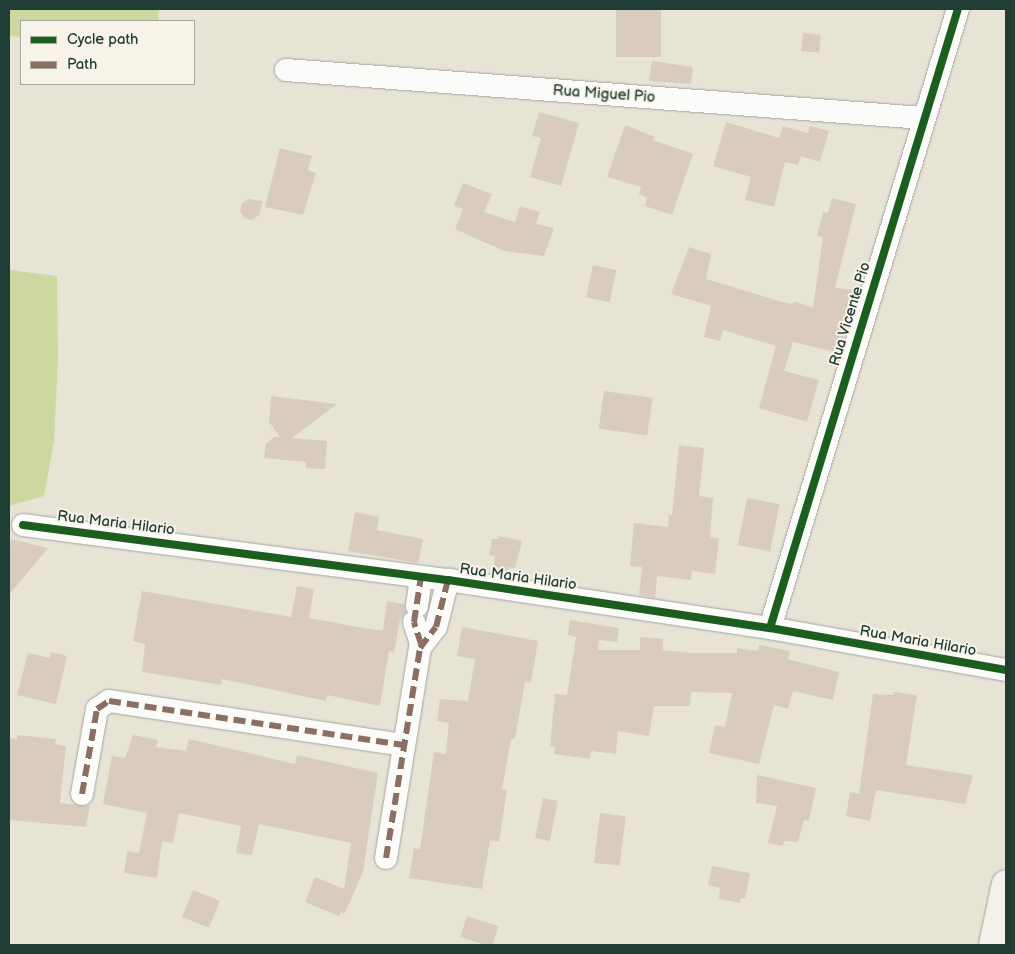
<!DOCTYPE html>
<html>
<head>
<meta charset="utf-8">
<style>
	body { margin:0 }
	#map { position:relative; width:1015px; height:954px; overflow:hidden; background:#e7e4d6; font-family:"Balsamiq Sans",sans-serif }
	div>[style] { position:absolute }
	.green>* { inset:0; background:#ccd8a0 }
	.building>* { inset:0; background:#d9ccbe; transform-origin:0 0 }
	.roads { filter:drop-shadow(0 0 1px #a4a69d) drop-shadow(0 0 1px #a4a69d) }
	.minor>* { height:22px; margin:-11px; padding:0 11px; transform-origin:11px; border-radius:11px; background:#fbfbf9 }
	.secondary>* { height:28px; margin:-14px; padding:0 14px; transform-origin:14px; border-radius:14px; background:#f4f1ea }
	.quiet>* { height:6px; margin-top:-3px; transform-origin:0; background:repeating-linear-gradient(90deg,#8d6e63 0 12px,transparent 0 18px) }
	.cycleway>* { height:8px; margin:-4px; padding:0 4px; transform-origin:4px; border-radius:4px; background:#1b5e20 }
	span { translate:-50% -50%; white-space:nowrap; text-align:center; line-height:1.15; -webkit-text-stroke:4px #f7f3e8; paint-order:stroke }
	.street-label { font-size:15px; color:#1f3d34 }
	.frame { position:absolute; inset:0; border:10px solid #1f3d34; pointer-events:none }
	.legend { position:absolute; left:20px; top:20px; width:175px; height:65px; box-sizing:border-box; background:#f7f3e8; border:1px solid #a1aaa0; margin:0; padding:6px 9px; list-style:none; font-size:15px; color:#1f3d34 }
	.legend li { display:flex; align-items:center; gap:10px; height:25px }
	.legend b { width:25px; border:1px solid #a1aaa0 }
</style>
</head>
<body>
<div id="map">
	<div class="green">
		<div style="clip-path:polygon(9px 9px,159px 9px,158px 21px,21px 21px,21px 37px,9px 36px)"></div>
		<div style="clip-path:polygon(9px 270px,57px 276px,58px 358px,54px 442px,44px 496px,9px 506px)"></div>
	</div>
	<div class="building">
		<div style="left:616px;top:9px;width:45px;height:48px"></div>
		<div style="left:803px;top:33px;width:18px;height:18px;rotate:6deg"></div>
		<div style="clip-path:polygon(652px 61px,693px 67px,691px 84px,649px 81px)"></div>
		<div style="clip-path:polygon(539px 112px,579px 123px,561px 186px,530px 177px,541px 138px,532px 136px)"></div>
		<div style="clip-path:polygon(726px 122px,779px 138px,783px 126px,808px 133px,810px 126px,829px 131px,820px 162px,801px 156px,798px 165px,785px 162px,774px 207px,745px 200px,751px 177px,713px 166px)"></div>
		<div style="clip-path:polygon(625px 125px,655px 137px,653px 140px,693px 154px,672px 215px,645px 206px,647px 198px,639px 194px,641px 187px,607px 177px)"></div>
		<div style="clip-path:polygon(280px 148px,312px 156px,308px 170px,316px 173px,303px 215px,265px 207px)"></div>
		<div style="clip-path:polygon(463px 183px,492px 194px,484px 212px,515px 222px,520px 206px,540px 212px,536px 224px,554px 228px,544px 256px,504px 251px,455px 229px,463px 209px,454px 206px)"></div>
		<div style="clip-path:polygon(832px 198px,856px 204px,835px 288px,859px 290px,839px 353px,793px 342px,784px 371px,819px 380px,807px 422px,759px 408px,776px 346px,723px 330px,720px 341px,704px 337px,711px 306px,671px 294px,689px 247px,711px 254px,706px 279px,782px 302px,793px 304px,794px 301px,813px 308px,823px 237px,817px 236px,823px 212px,828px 213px)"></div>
		<div style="clip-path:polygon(248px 199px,263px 201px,259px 215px,252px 220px,244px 218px,240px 211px,242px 203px)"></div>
		<div style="left:593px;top:265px;width:24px;height:33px;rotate:12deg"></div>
		<div style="left:604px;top:391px;width:49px;height:38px;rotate:8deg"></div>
		<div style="clip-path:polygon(271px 396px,337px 404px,292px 438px,327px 441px,325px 469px,306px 468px,306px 462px,264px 458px,266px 444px,274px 437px,280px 437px,269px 422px)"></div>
		<div style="clip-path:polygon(679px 445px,704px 448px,699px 496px,713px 498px,710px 537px,719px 538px,715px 574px,692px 571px,691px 580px,657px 576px,655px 598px,639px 595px,642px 567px,630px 566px,634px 523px,668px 527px,669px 515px,672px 515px)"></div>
		<div style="left:747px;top:498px;width:33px;height:48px;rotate:11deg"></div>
		<div style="clip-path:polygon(355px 512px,379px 517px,377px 530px,423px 539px,418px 563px,348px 551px)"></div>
		<div style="clip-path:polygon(499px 536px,522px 541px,515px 568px,509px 567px,508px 576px,493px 573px,495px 556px,489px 555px,492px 539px,498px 539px)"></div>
		<div style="clip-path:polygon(11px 539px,48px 548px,9px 595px,9px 554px)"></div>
		<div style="clip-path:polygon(297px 586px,314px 589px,309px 618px,352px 626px,383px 631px,387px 601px,404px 604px,406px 612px,400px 620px,394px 652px,389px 651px,380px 706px,327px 695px,326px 701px,222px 679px,221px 685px,142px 672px,145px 644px,133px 641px,142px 591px,291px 617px)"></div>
		<div style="clip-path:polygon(570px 620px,619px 628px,617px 642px,599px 640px,598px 650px,640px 650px,640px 637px,663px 639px,663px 650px,691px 653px,737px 653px,737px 648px,758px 651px,759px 645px,790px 651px,788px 659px,839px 672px,833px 700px,793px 691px,788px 709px,774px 705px,759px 764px,709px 753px,715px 725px,725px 727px,732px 693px,691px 692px,690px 706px,654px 706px,649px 736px,618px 731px,616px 754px,591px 751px,590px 759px,554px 754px,555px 747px,550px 747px,555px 694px,567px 695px,576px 637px,568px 635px)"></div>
		<div style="clip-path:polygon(462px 627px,538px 641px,531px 683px,525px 682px,515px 739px,511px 739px,502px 789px,507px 790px,499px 842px,490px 840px,482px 889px,409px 878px,414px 848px,420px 849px,434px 752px,446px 754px,449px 723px,437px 721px,440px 699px,468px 701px,475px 659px,457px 656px)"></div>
		<div style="clip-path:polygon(51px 652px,67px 656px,56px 704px,17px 695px,28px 653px,50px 658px)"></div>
		<div style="clip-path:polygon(894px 692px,917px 695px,906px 765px,973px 775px,965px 804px,876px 790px,870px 821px,846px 816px,850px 792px,859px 794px,873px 694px,894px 695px)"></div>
		<div style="clip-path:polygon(17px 735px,56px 739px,55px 744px,66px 746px,60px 803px,90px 806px,86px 827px,9px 820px,9px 738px,17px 739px)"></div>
		<div style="clip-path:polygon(133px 735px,158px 740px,156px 747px,186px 751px,189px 739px,295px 764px,297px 755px,378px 773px,363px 872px,345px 913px,341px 912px,339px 916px,305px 902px,315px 877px,344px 889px,351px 843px,259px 824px,252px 855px,236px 853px,241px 826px,179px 813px,173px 843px,162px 841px,157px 878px,124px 873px,127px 851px,139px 853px,147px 813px,103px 804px,112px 756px,125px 758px)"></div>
		<div style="clip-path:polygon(757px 775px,816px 788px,809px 821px,804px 820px,798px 842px,784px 841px,783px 846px,768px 843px,777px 806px,756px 803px)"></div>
		<div style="left:543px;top:798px;width:15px;height:41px;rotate:11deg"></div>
		<div style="left:600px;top:813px;width:26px;height:50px;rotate:7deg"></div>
		<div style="clip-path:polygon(712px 866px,750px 873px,745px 899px,741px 898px,740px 903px,719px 899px,720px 888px,708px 885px)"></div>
		<div style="left:193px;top:890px;width:29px;height:29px;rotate:22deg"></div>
		<div style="left:467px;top:916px;width:33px;height:22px;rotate:18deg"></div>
	</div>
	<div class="roads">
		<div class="minor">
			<div style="left:286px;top:70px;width:639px;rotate:4.31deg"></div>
			<div style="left:23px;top:525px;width:429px;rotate:7.4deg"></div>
			<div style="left:448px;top:580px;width:326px;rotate:8.5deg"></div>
			<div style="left:770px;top:628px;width:240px;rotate:10.1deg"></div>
			<div style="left:417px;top:606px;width:29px;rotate:-82deg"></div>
			<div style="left:414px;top:622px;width:23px;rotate:72deg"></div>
			<div style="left:770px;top:628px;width:647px;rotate:-73.11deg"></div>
			<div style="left:82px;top:794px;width:86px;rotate:-80deg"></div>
			<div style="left:97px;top:709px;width:14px;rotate:-34deg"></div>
			<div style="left:109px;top:701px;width:296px;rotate:8.5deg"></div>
			<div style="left:386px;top:858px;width:213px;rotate:-80.8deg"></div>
			<div style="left:420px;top:648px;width:26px;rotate:-53deg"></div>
			<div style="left:436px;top:627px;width:49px;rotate:-75.7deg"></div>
		</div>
		<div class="secondary">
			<div style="left:993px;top:945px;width:62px;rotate:-78deg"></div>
		</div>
	</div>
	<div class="quiet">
		<div style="left:421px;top:644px;width:23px;rotate:-108deg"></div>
		<div style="left:414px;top:622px;width:46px;rotate:-81.2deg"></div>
		<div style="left:82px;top:794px;width:86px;rotate:-80deg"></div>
		<div style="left:97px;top:709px;width:14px;rotate:-34deg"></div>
		<div style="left:109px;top:701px;width:296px;rotate:8.5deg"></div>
		<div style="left:386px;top:858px;width:213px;rotate:-80.8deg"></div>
		<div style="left:420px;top:648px;width:26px;rotate:-53deg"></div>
		<div style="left:436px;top:627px;width:49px;rotate:-75.7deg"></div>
	</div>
	<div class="cycleway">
		<div style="left:23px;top:525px;width:429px;rotate:7.4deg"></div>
		<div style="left:448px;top:580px;width:326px;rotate:8.5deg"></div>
		<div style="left:770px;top:628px;width:240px;rotate:10.1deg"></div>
		<div style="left:770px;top:628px;width:647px;rotate:-73.11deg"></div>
	</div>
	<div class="street-label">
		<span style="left:604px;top:94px;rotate:4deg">Rua Miguel Pio</span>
		<span style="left:850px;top:314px;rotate:-73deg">Rua Vicente Pio</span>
		<span style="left:116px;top:523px;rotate:7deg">Rua Maria Hilario</span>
		<span style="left:518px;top:577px;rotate:8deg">Rua Maria Hilario</span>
		<span style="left:918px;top:641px;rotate:10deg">Rua Maria Hilario</span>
	</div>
	<div class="frame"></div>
	<ul class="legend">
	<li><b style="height:6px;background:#1b5e20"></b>Cycle path</li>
	<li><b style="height:6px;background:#8d6e63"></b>Path</li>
	</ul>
</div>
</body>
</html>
